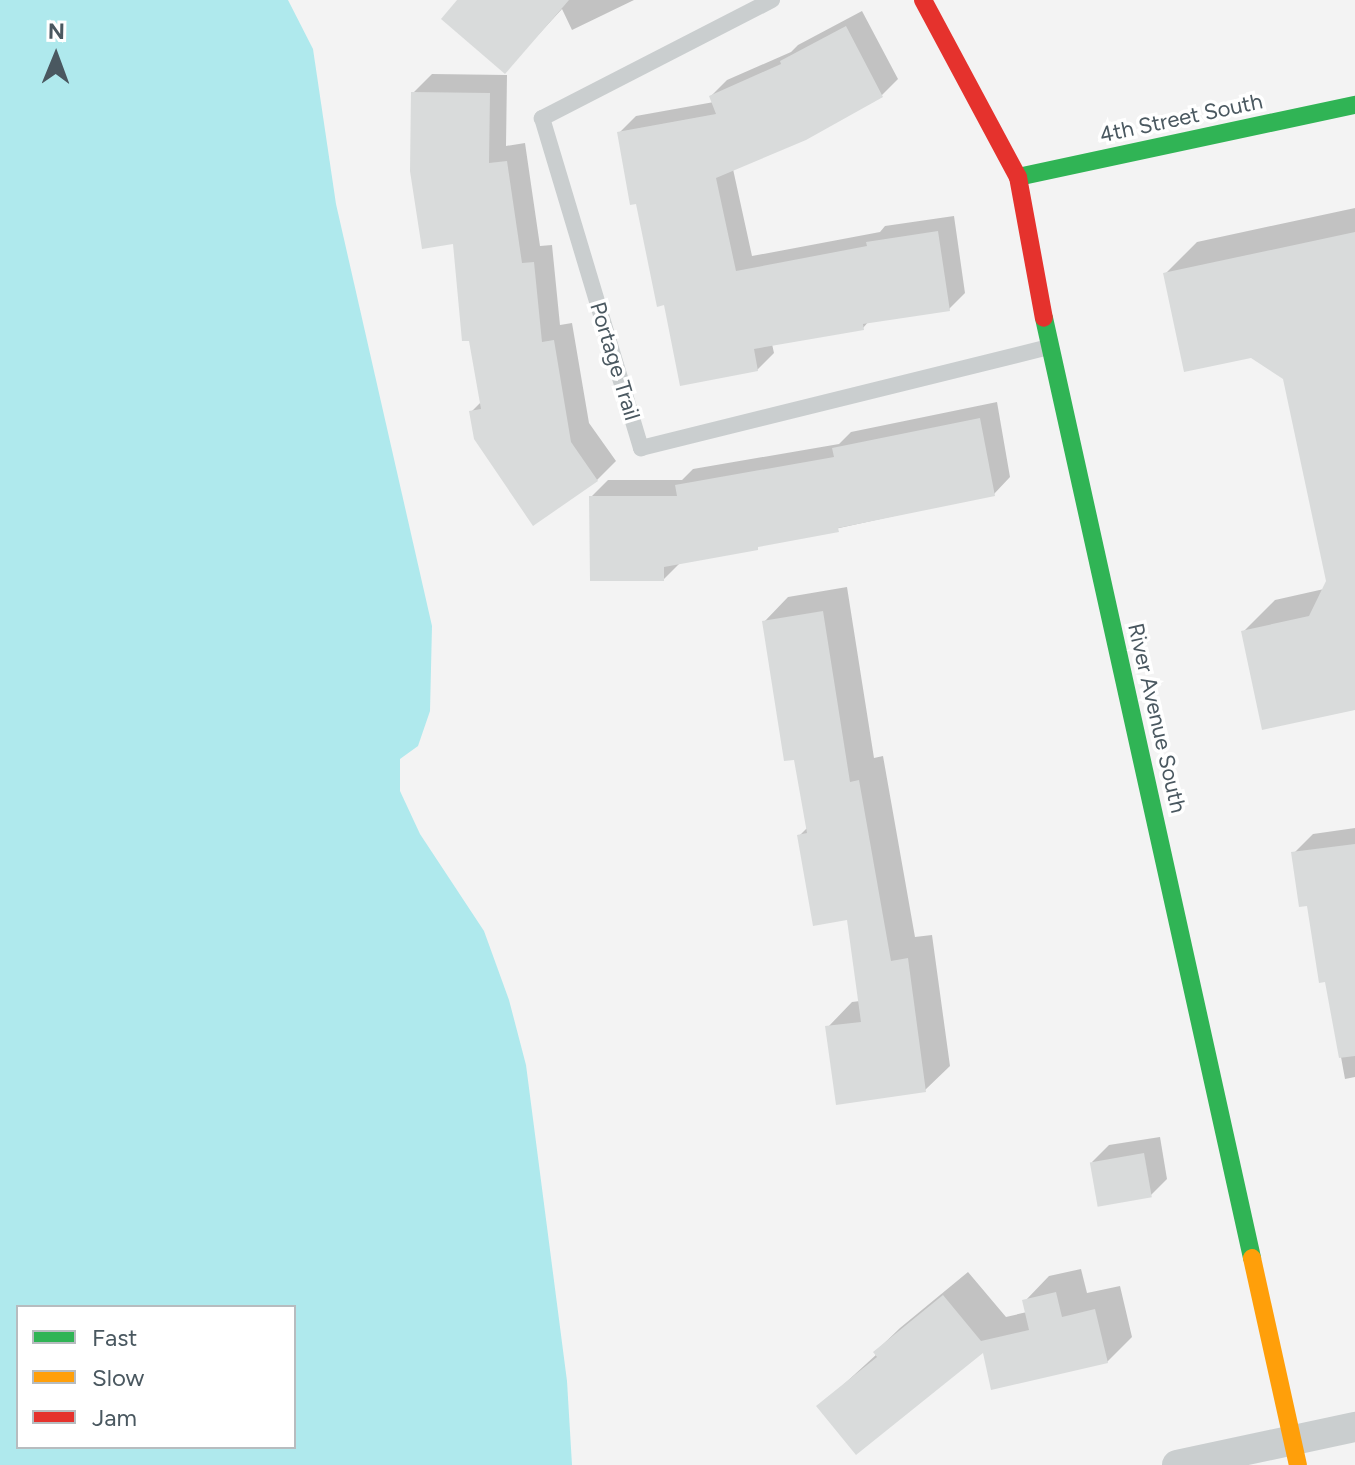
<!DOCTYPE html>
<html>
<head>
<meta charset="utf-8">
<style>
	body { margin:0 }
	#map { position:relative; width:1355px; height:1465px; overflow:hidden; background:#f3f3f3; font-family:Figtree,sans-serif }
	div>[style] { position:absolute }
	.water>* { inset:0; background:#afe9ed }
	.shadow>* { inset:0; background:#0003 }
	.building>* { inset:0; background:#d9dbdb; transform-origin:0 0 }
	.lane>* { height:16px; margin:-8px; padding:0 8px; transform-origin:8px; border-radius:8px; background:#cacecf }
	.street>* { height:30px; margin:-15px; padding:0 15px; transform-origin:15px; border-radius:15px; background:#cacecf }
	.fast>* { height:18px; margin:-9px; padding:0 9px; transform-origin:9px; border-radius:9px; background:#30b455 }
	.slow>* { height:18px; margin:-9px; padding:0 9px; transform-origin:9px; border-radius:9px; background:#ff9f0a }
	.jam>* { height:18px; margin:-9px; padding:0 9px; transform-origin:9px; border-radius:9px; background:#e5322d }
	span { translate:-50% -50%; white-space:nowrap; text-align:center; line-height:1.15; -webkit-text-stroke:7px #fff; paint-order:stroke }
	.street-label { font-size:22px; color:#4a5860 }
	.legend { position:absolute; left:16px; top:1305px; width:280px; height:144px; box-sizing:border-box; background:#fff; border:2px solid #b7bcbf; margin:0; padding:10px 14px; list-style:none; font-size:24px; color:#4a5860 }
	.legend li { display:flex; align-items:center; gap:16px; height:40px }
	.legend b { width:40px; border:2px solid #b7bcbf }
	.north { position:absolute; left:16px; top:16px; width:80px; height:80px; -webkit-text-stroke:6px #fff; paint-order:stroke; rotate:1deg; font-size:22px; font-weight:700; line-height:32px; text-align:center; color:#4a5860 }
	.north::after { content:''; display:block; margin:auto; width:28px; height:36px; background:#4a5860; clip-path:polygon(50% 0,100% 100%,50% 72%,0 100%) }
</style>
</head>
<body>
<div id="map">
	<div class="water">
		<div style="clip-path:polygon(evenodd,0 0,288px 0,313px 49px,336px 204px,432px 626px,430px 711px,418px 746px,400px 759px,400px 791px,420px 834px,484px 931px,509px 1000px,526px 1065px,567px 1381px,572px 1465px,0 1465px,0 0,18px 1307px,294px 1307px,294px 1447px,18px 1447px,18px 1307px)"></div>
	</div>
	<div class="shadow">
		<div style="clip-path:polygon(460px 0,634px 0,572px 30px,562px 9px,505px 71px)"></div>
		<div style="clip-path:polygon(862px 11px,898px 79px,882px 95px,733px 169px,752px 256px,880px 232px,885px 226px,954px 216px,965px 293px,949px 309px,869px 321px,863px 328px,772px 344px,774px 353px,757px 370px,666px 303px,619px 133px,636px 116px,714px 102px,711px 96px,727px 80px,791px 52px,798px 45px)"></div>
		<div style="clip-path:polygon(432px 74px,507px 75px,506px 146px,525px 143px,540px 246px,552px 245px,560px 325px,572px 323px,589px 423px,616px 461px,597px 480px,534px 523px,471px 412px,482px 401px,455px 242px,413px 93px)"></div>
		<div style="clip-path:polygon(1355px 208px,1355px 708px,1243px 632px,1275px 600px,1324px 589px,1328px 581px,1285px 377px,1165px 274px,1197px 242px)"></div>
		<div style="clip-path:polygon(997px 402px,1010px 477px,994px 494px,680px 563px,664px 579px,591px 497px,608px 480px,682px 480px,693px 469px,839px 444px,851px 432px)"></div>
		<div style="clip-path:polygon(847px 587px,874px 758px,883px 756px,915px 937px,932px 935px,950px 1066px,925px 1090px,828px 1027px,852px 1002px,860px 1001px,849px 918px,799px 836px,808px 827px,796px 757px,764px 622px,788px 597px)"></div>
		<div style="clip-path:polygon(1355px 828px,1355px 1077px,1345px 1079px,1327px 980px,1294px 853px,1313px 834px)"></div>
		<div style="clip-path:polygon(1160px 1137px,1167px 1179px,1151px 1195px,1092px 1162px,1109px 1145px)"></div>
		<div style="clip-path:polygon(1081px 1269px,1087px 1293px,1120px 1286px,1132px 1337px,1107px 1362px,984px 1349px,819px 1407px,877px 1354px,875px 1352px,900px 1328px,968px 1272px,1006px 1317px,1027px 1312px,1025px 1301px,1049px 1276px)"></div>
	</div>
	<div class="building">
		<div style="clip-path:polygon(457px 0,569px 0,505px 74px,441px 19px)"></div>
		<div style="clip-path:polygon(846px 26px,883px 97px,806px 140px,716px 178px,736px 271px,867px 246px,866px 242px,938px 231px,950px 311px,863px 324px,864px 330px,754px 349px,758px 371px,680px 386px,664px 305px,657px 307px,636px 204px,630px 205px,617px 132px,716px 114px,709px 96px,781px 64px,780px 61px)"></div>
		<div style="clip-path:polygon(411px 92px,490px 93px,489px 163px,507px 161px,522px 263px,534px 262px,542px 342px,554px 340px,571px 442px,598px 481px,533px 526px,474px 439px,469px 411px,481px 409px,469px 341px,462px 341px,453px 244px,422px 249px,410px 171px)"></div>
		<div style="clip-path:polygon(1355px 232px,1355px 710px,1262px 730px,1241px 631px,1309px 616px,1326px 581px,1283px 379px,1251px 358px,1184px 372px,1163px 273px)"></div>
		<div style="clip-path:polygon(980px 418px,995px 496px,838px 528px,839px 532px,758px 547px,758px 550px,664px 567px,664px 581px,590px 581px,589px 496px,677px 496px,675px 485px,834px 457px,832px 448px)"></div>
		<div style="clip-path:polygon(823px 611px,850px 782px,859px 780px,891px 961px,908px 958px,926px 1092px,836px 1105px,825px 1026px,861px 1022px,847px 920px,813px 926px,797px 835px,807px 833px,794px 760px,784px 761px,762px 621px)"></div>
		<div style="clip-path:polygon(1355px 844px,1355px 1056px,1339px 1058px,1325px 982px,1319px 983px,1307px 906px,1299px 907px,1291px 852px)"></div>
		<div style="left:1144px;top:1153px;width:45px;height:55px;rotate:80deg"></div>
		<div style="clip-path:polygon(1056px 1292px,1062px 1317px,1095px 1309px,1108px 1363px,991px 1390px,983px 1353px,856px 1455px,816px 1406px,877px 1357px,873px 1352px,943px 1295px,981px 1341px,1029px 1330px,1022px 1300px)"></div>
	</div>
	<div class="lane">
		<div style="left:772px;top:0;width:259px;rotate:152.8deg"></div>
		<div style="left:542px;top:118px;width:345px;rotate:73.3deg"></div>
		<div style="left:641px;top:448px;width:420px;rotate:-13.9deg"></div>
	</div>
	<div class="street">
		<div style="left:1177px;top:1465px;width:182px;rotate:-12.1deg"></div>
	</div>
	<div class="fast">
		<div style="left:1018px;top:177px;width:345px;rotate:-12.1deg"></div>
		<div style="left:1044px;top:318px;width:963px;rotate:77.52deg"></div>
	</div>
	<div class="slow">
		<div style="left:1252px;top:1258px;width:212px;rotate:77.5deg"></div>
	</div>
	<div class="jam">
		<div style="left:923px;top:0;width:201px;rotate:61.8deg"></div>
		<div style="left:1018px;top:177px;width:143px;rotate:79.6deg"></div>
	</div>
	<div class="street-label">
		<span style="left:1181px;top:118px;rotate:-12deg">4th Street South</span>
		<span style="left:615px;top:361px;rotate:73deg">Portage Trail</span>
		<span style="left:1157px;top:718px;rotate:77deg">River Avenue South</span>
	</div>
	<ul class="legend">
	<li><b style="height:10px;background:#30b455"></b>Fast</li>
	<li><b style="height:10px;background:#ff9f0a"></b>Slow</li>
	<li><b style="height:10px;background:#e5322d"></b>Jam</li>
	</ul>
	<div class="north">N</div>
</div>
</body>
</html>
